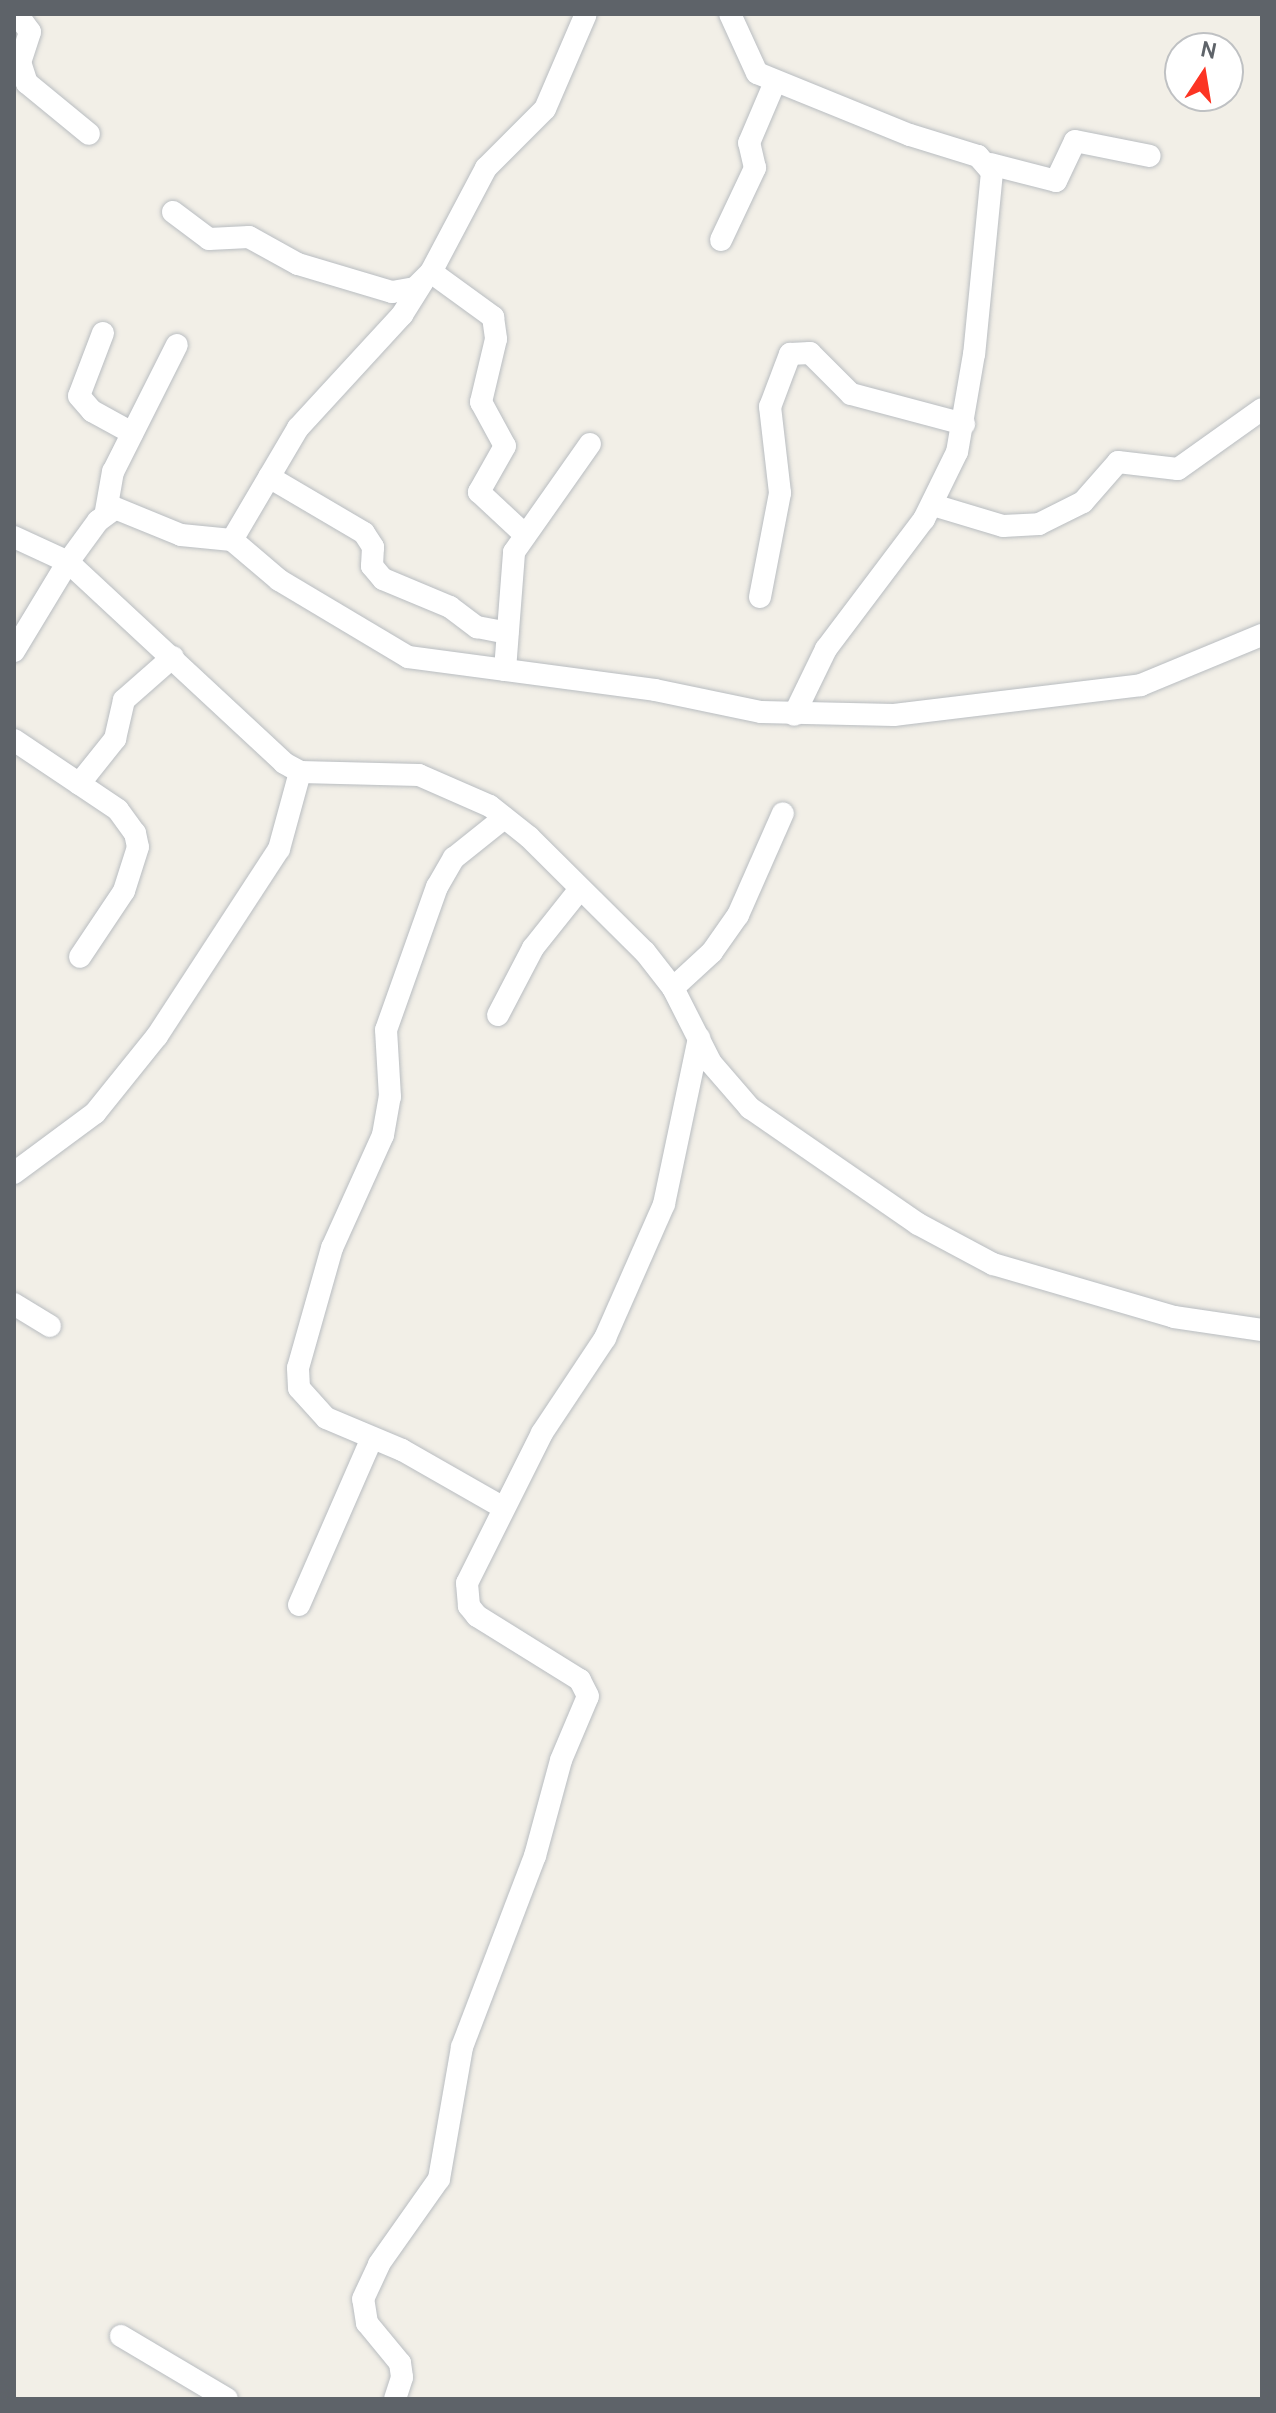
<!DOCTYPE html>
<html>
<head>
<meta charset="utf-8">
<style>
	body { margin:0 }
	#map { position:relative; width:1276px; height:2413px; overflow:hidden; background:#f2efe7; font-family:Cabin,sans-serif }
	div>[style] { position:absolute }
	.roads { filter:drop-shadow(0 0 2px #b9bdc1) drop-shadow(0 0 2px #b9bdc1) }
	.street>* { height:22px; margin:-11px; padding:0 11px; transform-origin:11px; border-radius:11px; background:#fff }
	span { translate:-50% -50%; white-space:nowrap; text-align:center; line-height:1.15; -webkit-text-stroke:6px #fff; paint-order:stroke }
	.frame { position:absolute; inset:0; border:16px solid #5e6369; pointer-events:none }
	.north { position:absolute; left:1164px; top:32px; width:80px; height:80px; box-sizing:border-box; background:#fff; border:2px solid #bfc1c3; border-radius:50%; rotate:12deg; font-size:22px; font-weight:700; line-height:32px; text-align:center; color:#5e6369 }
	.north::after { content:''; display:block; margin:auto; width:28px; height:36px; background:#fc3423; clip-path:polygon(50% 0,100% 100%,50% 72%,0 100%) }
</style>
</head>
<body>
<div id="map">
	<div class="roads">
		<div class="street">
			<div style="left:17px;top:14px;width:22px;rotate:54deg"></div>
			<div style="left:30px;top:32px;width:32px;rotate:108deg"></div>
			<div style="left:20px;top:62px;width:22px;rotate:72deg"></div>
			<div style="left:27px;top:83px;width:80px;rotate:39.4deg"></div>
			<div style="left:730px;top:14px;width:65px;rotate:65.4deg"></div>
			<div style="left:757px;top:73px;width:165px;rotate:22.1deg"></div>
			<div style="left:910px;top:135px;width:71px;rotate:17.2deg"></div>
			<div style="left:978px;top:156px;width:21px;rotate:49deg"></div>
			<div style="left:992px;top:172px;width:183px;rotate:95.6deg"></div>
			<div style="left:974px;top:354px;width:99px;rotate:99.8deg"></div>
			<div style="left:957px;top:452px;width:75px;rotate:116.2deg"></div>
			<div style="left:924px;top:519px;width:163px;rotate:127deg"></div>
			<div style="left:826px;top:649px;width:73px;rotate:115.9deg"></div>
			<div style="left:990px;top:164px;width:68px;rotate:14.4deg"></div>
			<div style="left:1056px;top:181px;width:44px;rotate:-64.6deg"></div>
			<div style="left:1075px;top:141px;width:76px;rotate:11.3deg"></div>
			<div style="left:173px;top:212px;width:45px;rotate:36.9deg"></div>
			<div style="left:209px;top:239px;width:40px;rotate:-2.9deg"></div>
			<div style="left:249px;top:237px;width:56px;rotate:28.9deg"></div>
			<div style="left:298px;top:264px;width:98px;rotate:16.6deg"></div>
			<div style="left:392px;top:292px;width:23px;rotate:-10deg"></div>
			<div style="left:415px;top:288px;width:23px;rotate:-45deg"></div>
			<div style="left:431px;top:272px;width:118px;rotate:-62.1deg"></div>
			<div style="left:486px;top:168px;width:83px;rotate:-45deg"></div>
			<div style="left:545px;top:109px;width:103px;rotate:-66.7deg"></div>
			<div style="left:721px;top:240px;width:80px;rotate:-64.7deg"></div>
			<div style="left:755px;top:168px;width:26px;rotate:-103deg"></div>
			<div style="left:749px;top:143px;width:66px;rotate:-66.9deg"></div>
			<div style="left:431px;top:272px;width:77px;rotate:36deg"></div>
			<div style="left:493px;top:317px;width:22px;rotate:82deg"></div>
			<div style="left:496px;top:339px;width:65px;rotate:103.4deg"></div>
			<div style="left:481px;top:402px;width:50px;rotate:61.4deg"></div>
			<div style="left:505px;top:446px;width:53px;rotate:119.5deg"></div>
			<div style="left:479px;top:492px;width:62px;rotate:43deg"></div>
			<div style="left:103px;top:333px;width:67px;rotate:110.9deg"></div>
			<div style="left:79px;top:396px;width:20px;rotate:49deg"></div>
			<div style="left:92px;top:411px;width:46px;rotate:28.8deg"></div>
			<div style="left:269px;top:477px;width:110px;rotate:30.5deg"></div>
			<div style="left:364px;top:533px;width:17px;rotate:57deg"></div>
			<div style="left:373px;top:547px;width:19px;rotate:93deg"></div>
			<div style="left:372px;top:566px;width:17px;rotate:50deg"></div>
			<div style="left:383px;top:579px;width:73px;rotate:22.7deg"></div>
			<div style="left:450px;top:607px;width:34px;rotate:37deg"></div>
			<div style="left:477px;top:627px;width:31px;rotate:11deg"></div>
			<div style="left:933px;top:505px;width:73px;rotate:16.7deg"></div>
			<div style="left:1003px;top:526px;width:36px;rotate:-3deg"></div>
			<div style="left:1039px;top:524px;width:49px;rotate:-26.6deg"></div>
			<div style="left:1083px;top:502px;width:53px;rotate:-48.8deg"></div>
			<div style="left:1118px;top:462px;width:60px;rotate:6.7deg"></div>
			<div style="left:1178px;top:469px;width:103px;rotate:-35.5deg"></div>
			<div style="left:106px;top:511px;width:40px;rotate:-80deg"></div>
			<div style="left:113px;top:472px;width:142px;rotate:-63.3deg"></div>
			<div style="left:14px;top:537px;width:60px;rotate:24.8deg"></div>
			<div style="left:68px;top:562px;width:295px;rotate:42.9deg"></div>
			<div style="left:284px;top:763px;width:18px;rotate:29deg"></div>
			<div style="left:300px;top:772px;width:119px;rotate:1.4deg"></div>
			<div style="left:419px;top:775px;width:77px;rotate:23.6deg"></div>
			<div style="left:490px;top:806px;width:50px;rotate:38.5deg"></div>
			<div style="left:529px;top:837px;width:163px;rotate:44.8deg"></div>
			<div style="left:645px;top:952px;width:46px;rotate:52.1deg"></div>
			<div style="left:673px;top:988px;width:84px;rotate:63.1deg"></div>
			<div style="left:711px;top:1063px;width:60px;rotate:49.1deg"></div>
			<div style="left:750px;top:1108px;width:204px;rotate:34.6deg"></div>
			<div style="left:918px;top:1224px;width:85px;rotate:28.1deg"></div>
			<div style="left:993px;top:1264px;width:189px;rotate:16.3deg"></div>
			<div style="left:1174px;top:1317px;width:89px;rotate:8.4deg"></div>
			<div style="left:232px;top:540px;width:130px;rotate:-59.5deg"></div>
			<div style="left:298px;top:428px;width:154px;rotate:-47.4deg"></div>
			<div style="left:402px;top:315px;width:39px;rotate:-58deg"></div>
			<div style="left:760px;top:597px;width:106px;rotate:-79.1deg"></div>
			<div style="left:780px;top:493px;width:87px;rotate:-96.6deg"></div>
			<div style="left:770px;top:407px;width:57px;rotate:-69.3deg"></div>
			<div style="left:790px;top:354px;width:20px;rotate:-3deg"></div>
			<div style="left:810px;top:353px;width:58px;rotate:45deg"></div>
			<div style="left:851px;top:394px;width:117px;rotate:14.9deg"></div>
			<div style="left:14px;top:651px;width:104px;rotate:-58.8deg"></div>
			<div style="left:68px;top:562px;width:51px;rotate:-53.8deg"></div>
			<div style="left:98px;top:521px;width:21px;rotate:-37deg"></div>
			<div style="left:115px;top:508px;width:71px;rotate:22.2deg"></div>
			<div style="left:181px;top:535px;width:51px;rotate:5.6deg"></div>
			<div style="left:232px;top:540px;width:62px;rotate:40.4deg"></div>
			<div style="left:279px;top:580px;width:150px;rotate:30.8deg"></div>
			<div style="left:408px;top:657px;width:249px;rotate:7.6deg"></div>
			<div style="left:655px;top:690px;width:108px;rotate:11.7deg"></div>
			<div style="left:761px;top:712px;width:133px;rotate:1.3deg"></div>
			<div style="left:894px;top:715px;width:249px;rotate:-6.9deg"></div>
			<div style="left:1141px;top:685px;width:131px;rotate:-22.5deg"></div>
			<div style="left:505px;top:670px;width:118px;rotate:-85.6deg"></div>
			<div style="left:514px;top:552px;width:132px;rotate:-54.9deg"></div>
			<div style="left:14px;top:740px;width:125px;rotate:33.9deg"></div>
			<div style="left:118px;top:810px;width:29px;rotate:54deg"></div>
			<div style="left:135px;top:833px;width:14px;rotate:78deg"></div>
			<div style="left:138px;top:847px;width:46px;rotate:107.7deg"></div>
			<div style="left:124px;top:891px;width:79px;rotate:123.7deg"></div>
			<div style="left:79px;top:784px;width:58px;rotate:-51.3deg"></div>
			<div style="left:115px;top:739px;width:40px;rotate:-77deg"></div>
			<div style="left:124px;top:700px;width:65px;rotate:-41.3deg"></div>
			<div style="left:673px;top:988px;width:53px;rotate:-42.7deg"></div>
			<div style="left:712px;top:952px;width:45px;rotate:-54.9deg"></div>
			<div style="left:738px;top:915px;width:111px;rotate:-66.2deg"></div>
			<div style="left:498px;top:1015px;width:76px;rotate:-62.4deg"></div>
			<div style="left:533px;top:948px;width:75px;rotate:-51.5deg"></div>
			<div style="left:14px;top:1173px;width:101px;rotate:-36.5deg"></div>
			<div style="left:95px;top:1113px;width:99px;rotate:-51.2deg"></div>
			<div style="left:157px;top:1036px;width:223px;rotate:-56.9deg"></div>
			<div style="left:279px;top:849px;width:80px;rotate:-74.7deg"></div>
			<div style="left:14px;top:1304px;width:42px;rotate:31.4deg"></div>
			<div style="left:502px;top:1507px;width:115px;rotate:-150.3deg"></div>
			<div style="left:402px;top:1450px;width:82px;rotate:-157.2deg"></div>
			<div style="left:326px;top:1418px;width:40px;rotate:-132deg"></div>
			<div style="left:299px;top:1388px;width:20px;rotate:-93deg"></div>
			<div style="left:298px;top:1368px;width:125px;rotate:-74.2deg"></div>
			<div style="left:332px;top:1248px;width:124px;rotate:-65.7deg"></div>
			<div style="left:383px;top:1135px;width:39px;rotate:-80deg"></div>
			<div style="left:390px;top:1097px;width:67px;rotate:-93.4deg"></div>
			<div style="left:386px;top:1030px;width:152px;rotate:-70.4deg"></div>
			<div style="left:437px;top:887px;width:34px;rotate:-60deg"></div>
			<div style="left:454px;top:858px;width:64px;rotate:-38.7deg"></div>
			<div style="left:299px;top:1605px;width:182px;rotate:-66.4deg"></div>
			<div style="left:121px;top:2336px;width:123px;rotate:30.7deg"></div>
			<div style="left:395px;top:2399px;width:23px;rotate:-72deg"></div>
			<div style="left:402px;top:2377px;width:14px;rotate:-98deg"></div>
			<div style="left:400px;top:2363px;width:52px;rotate:-129.5deg"></div>
			<div style="left:367px;top:2323px;width:24px;rotate:-99deg"></div>
			<div style="left:363px;top:2299px;width:38px;rotate:-65deg"></div>
			<div style="left:379px;top:2264px;width:104px;rotate:-54.8deg"></div>
			<div style="left:439px;top:2179px;width:134px;rotate:-80.1deg"></div>
			<div style="left:462px;top:2047px;width:204px;rotate:-69.1deg"></div>
			<div style="left:535px;top:1856px;width:99px;rotate:-74.8deg"></div>
			<div style="left:561px;top:1760px;width:69px;rotate:-67.1deg"></div>
			<div style="left:588px;top:1696px;width:18px;rotate:-117deg"></div>
			<div style="left:580px;top:1680px;width:121px;rotate:-148.1deg"></div>
			<div style="left:477px;top:1616px;width:13px;rotate:-129deg"></div>
			<div style="left:469px;top:1606px;width:23px;rotate:-95deg"></div>
			<div style="left:467px;top:1583px;width:168px;rotate:-63.4deg"></div>
			<div style="left:542px;top:1433px;width:114px;rotate:-56.4deg"></div>
			<div style="left:605px;top:1338px;width:146px;rotate:-66.2deg"></div>
			<div style="left:664px;top:1204px;width:170px;rotate:-78.1deg"></div>
		</div>
	</div>
	<div class="frame"></div>
	<div class="north">N</div>
</div>
</body>
</html>
